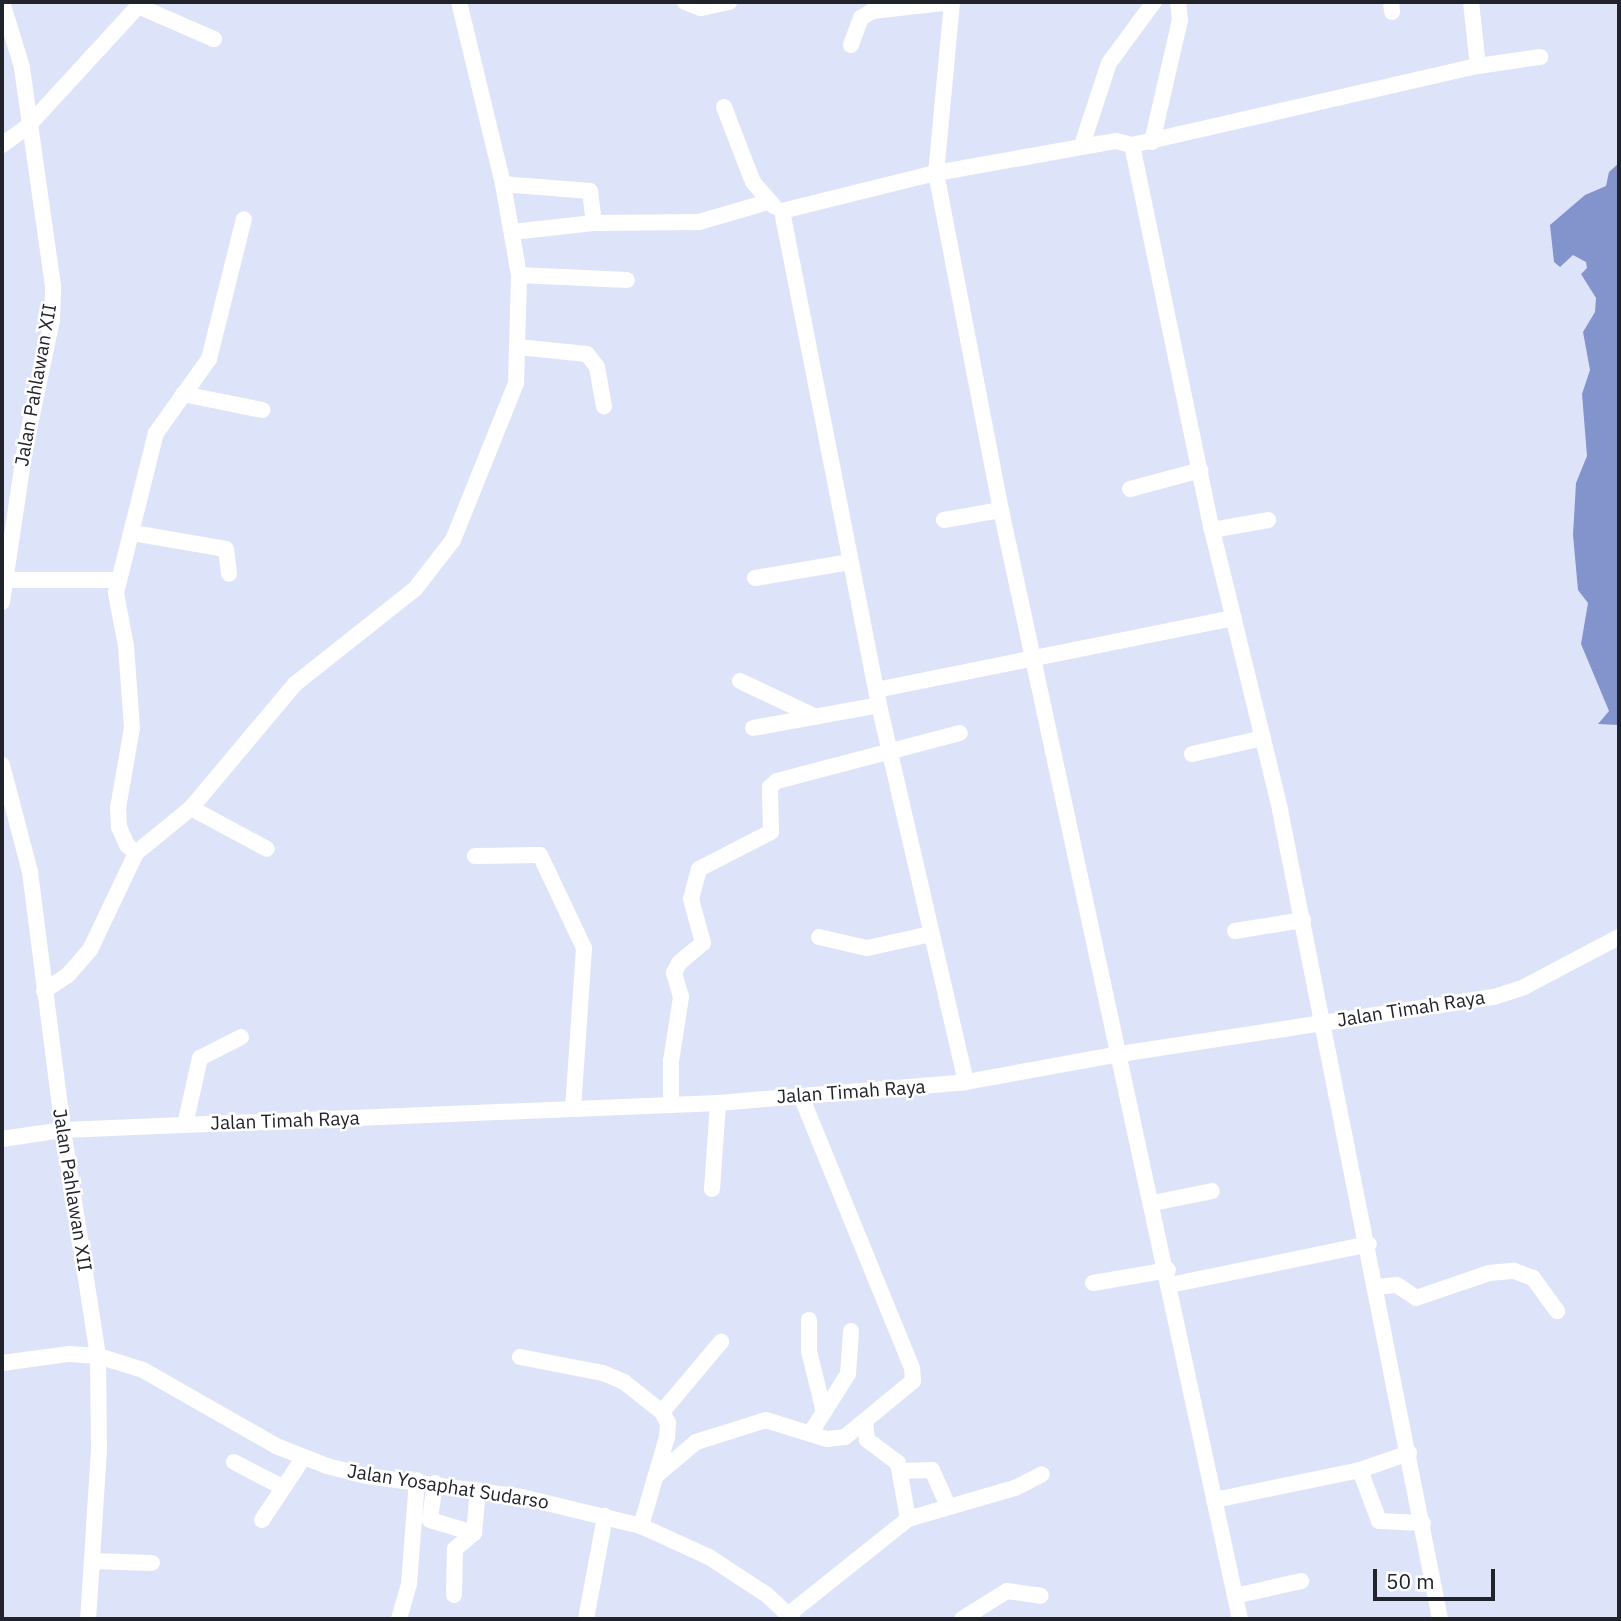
<!DOCTYPE html>
<html>
<head>
<meta charset="utf-8">
<style>
	body { margin:0 }
	#map { position:relative; width:1621px; height:1621px; overflow:hidden; background:#dde4f9; font-family:"IBM Plex Sans",sans-serif }
	div>[style] { position:absolute }
	.water>* { inset:0; background:#8393cc }
	.minor>* { height:16px; margin:-8px; padding:0 8px; transform-origin:8px; border-radius:8px; background:#fff }
	span { translate:-50% -50%; white-space:nowrap; text-align:center; line-height:1.15; -webkit-text-stroke:5px #fff; paint-order:stroke }
	.street-label { font-size:19px; color:#21232a }
	.frame { position:absolute; inset:0; border:4px solid #21232a; pointer-events:none }
	.scale { position:absolute; left:1373px; top:1569px; width:122px; height:32px; box-sizing:border-box; border:4px solid #21232a; border-top:0; padding-left:9px; font-size:21px; line-height:24px; white-space:nowrap; color:#21232a; -webkit-text-stroke:5px #fff; paint-order:stroke }
</style>
</head>
<body>
<div id="map">
	<div class="water">
		<div style="clip-path:polygon(1619px 163px,1619px 725px,1598px 724px,1609px 711px,1581px 644px,1588px 603px,1578px 590px,1573px 535px,1576px 483px,1587px 456px,1582px 394px,1590px 370px,1583px 332px,1595px 312px,1596px 298px,1581px 274px,1587px 268px,1586px 262px,1573px 255px,1560px 267px,1554px 262px,1550px 225px,1585px 195px,1606px 186px,1609px 172px)"></div>
	</div>
	<div class="minor">
		<div style="left:685px;top:2px;width:17px;rotate:21deg"></div>
		<div style="left:701px;top:8px;width:29px;rotate:-12deg"></div>
		<div style="left:952px;top:2px;width:172px;rotate:95.3deg"></div>
		<div style="left:936px;top:173px;width:343px;rotate:79.1deg"></div>
		<div style="left:1001px;top:510px;width:1134px;rotate:77.84deg"></div>
		<div style="left:1391px;top:2px;width:10px;rotate:84deg"></div>
		<div style="left:1471px;top:2px;width:64px;rotate:83.8deg"></div>
		<div style="left:138px;top:6px;width:83px;rotate:23.5deg"></div>
		<div style="left:851px;top:45px;width:29px;rotate:-70deg"></div>
		<div style="left:861px;top:18px;width:13px;rotate:-32deg"></div>
		<div style="left:872px;top:11px;width:81px;rotate:-6.4deg"></div>
		<div style="left:724px;top:107px;width:80px;rotate:68.9deg"></div>
		<div style="left:753px;top:182px;width:32px;rotate:49deg"></div>
		<div style="left:1152px;top:142px;width:125px;rotate:-77.1deg"></div>
		<div style="left:1180px;top:20px;width:18px;rotate:-96deg"></div>
		<div style="left:2px;top:145px;width:32px;rotate:-36deg"></div>
		<div style="left:28px;top:126px;width:168px;rotate:-47.4deg"></div>
		<div style="left:1082px;top:145px;width:86px;rotate:-71.8deg"></div>
		<div style="left:1109px;top:63px;width:76px;rotate:-53.6deg"></div>
		<div style="left:1132px;top:145px;width:355px;rotate:-12.9deg"></div>
		<div style="left:1478px;top:66px;width:63px;rotate:-8.3deg"></div>
		<div style="left:503px;top:184px;width:87px;rotate:4.6deg"></div>
		<div style="left:590px;top:191px;width:32px;rotate:83deg"></div>
		<div style="left:512px;top:232px;width:82px;rotate:-6.3deg"></div>
		<div style="left:594px;top:223px;width:105px;rotate:-0.5deg"></div>
		<div style="left:699px;top:222px;width:72px;rotate:-16.2deg"></div>
		<div style="left:519px;top:275px;width:108px;rotate:2.7deg"></div>
		<div style="left:518px;top:347px;width:69px;rotate:5.8deg"></div>
		<div style="left:587px;top:354px;width:16px;rotate:52deg"></div>
		<div style="left:597px;top:367px;width:40px;rotate:80deg"></div>
		<div style="left:183px;top:394px;width:81px;rotate:11.4deg"></div>
		<div style="left:1130px;top:489px;width:73px;rotate:-15deg"></div>
		<div style="left:944px;top:520px;width:58px;rotate:-10deg"></div>
		<div style="left:1212px;top:530px;width:57px;rotate:-10.1deg"></div>
		<div style="left:133px;top:533px;width:94px;rotate:9.8deg"></div>
		<div style="left:226px;top:549px;width:25px;rotate:83deg"></div>
		<div style="left:755px;top:578px;width:96px;rotate:-9.6deg"></div>
		<div style="left:3px;top:580px;width:116px"></div>
		<div style="left:2px;top:602px;width:156px;rotate:-81.5deg"></div>
		<div style="left:25px;top:448px;width:131px;rotate:-78.1deg"></div>
		<div style="left:52px;top:320px;width:34px;rotate:-88deg"></div>
		<div style="left:53px;top:286px;width:221px;rotate:-98.1deg"></div>
		<div style="left:22px;top:67px;width:68px;rotate:-107.1deg"></div>
		<div style="left:740px;top:681px;width:84px;rotate:25.3deg"></div>
		<div style="left:876px;top:690px;width:365px;rotate:-11.4deg"></div>
		<div style="left:753px;top:728px;width:128px;rotate:-10.3deg"></div>
		<div style="left:1192px;top:754px;width:73px;rotate:-12.7deg"></div>
		<div style="left:2px;top:765px;width:111px;rotate:75.3deg"></div>
		<div style="left:30px;top:872px;width:260px;rotate:82.7deg"></div>
		<div style="left:63px;top:1130px;width:229px;rotate:81.2deg"></div>
		<div style="left:98px;top:1356px;width:94px;rotate:89.4deg"></div>
		<div style="left:99px;top:1450px;width:169px;rotate:93.7deg"></div>
		<div style="left:191px;top:808px;width:86px;rotate:28.3deg"></div>
		<div style="left:136px;top:853px;width:12px;rotate:-138deg"></div>
		<div style="left:127px;top:845px;width:20px;rotate:-114deg"></div>
		<div style="left:119px;top:827px;width:19px;rotate:-93deg"></div>
		<div style="left:118px;top:808px;width:81px;rotate:-80.1deg"></div>
		<div style="left:132px;top:728px;width:82px;rotate:-94.2deg"></div>
		<div style="left:126px;top:646px;width:54px;rotate:-100.7deg"></div>
		<div style="left:116px;top:593px;width:165px;rotate:-76deg"></div>
		<div style="left:156px;top:433px;width:91px;rotate:-54.4deg"></div>
		<div style="left:209px;top:359px;width:144px;rotate:-76deg"></div>
		<div style="left:475px;top:856px;width:65px;rotate:-0.9deg"></div>
		<div style="left:540px;top:855px;width:103px;rotate:64.7deg"></div>
		<div style="left:584px;top:948px;width:160px;rotate:93.9deg"></div>
		<div style="left:1235px;top:931px;width:69px;rotate:-9.2deg"></div>
		<div style="left:819px;top:937px;width:49px;rotate:12.9deg"></div>
		<div style="left:867px;top:948px;width:66px;rotate:-12.3deg"></div>
		<div style="left:44px;top:991px;width:29px;rotate:-34deg"></div>
		<div style="left:68px;top:975px;width:33px;rotate:-49deg"></div>
		<div style="left:90px;top:950px;width:107px;rotate:-64.6deg"></div>
		<div style="left:136px;top:853px;width:71px;rotate:-39.3deg"></div>
		<div style="left:191px;top:808px;width:162px;rotate:-50deg"></div>
		<div style="left:295px;top:684px;width:153px;rotate:-38.4deg"></div>
		<div style="left:415px;top:589px;width:62px;rotate:-52.2deg"></div>
		<div style="left:453px;top:540px;width:169px;rotate:-68.1deg"></div>
		<div style="left:516px;top:383px;width:108px;rotate:-88.4deg"></div>
		<div style="left:519px;top:275px;width:92px;rotate:-100deg"></div>
		<div style="left:503px;top:184px;width:187px;rotate:-103.6deg"></div>
		<div style="left:966px;top:1082px;width:387px;rotate:-103deg"></div>
		<div style="left:879px;top:705px;width:503px;rotate:-101.11deg"></div>
		<div style="left:782px;top:211px;width:159px;rotate:-13.9deg"></div>
		<div style="left:936px;top:173px;width:183px;rotate:-10.1deg"></div>
		<div style="left:1116px;top:141px;width:16px;rotate:14deg"></div>
		<div style="left:1132px;top:145px;width:393px;rotate:78.3deg"></div>
		<div style="left:1212px;top:530px;width:288px;rotate:76.3deg"></div>
		<div style="left:1280px;top:810px;width:825px;rotate:78.81deg"></div>
		<div style="left:671px;top:1105px;width:44px;rotate:-90deg"></div>
		<div style="left:671px;top:1061px;width:65px;rotate:-81.1deg"></div>
		<div style="left:681px;top:997px;width:25px;rotate:-106deg"></div>
		<div style="left:674px;top:973px;width:11px;rotate:-63deg"></div>
		<div style="left:679px;top:963px;width:31px;rotate:-40deg"></div>
		<div style="left:703px;top:943px;width:46px;rotate:-105.3deg"></div>
		<div style="left:691px;top:899px;width:31px;rotate:-75deg"></div>
		<div style="left:699px;top:869px;width:81px;rotate:-27.2deg"></div>
		<div style="left:771px;top:832px;width:45px;rotate:-91.3deg"></div>
		<div style="left:770px;top:787px;width:9px;rotate:-41deg"></div>
		<div style="left:777px;top:781px;width:189px;rotate:-14.7deg"></div>
		<div style="left:185px;top:1125px;width:69px;rotate:-77.4deg"></div>
		<div style="left:200px;top:1058px;width:46px;rotate:-27.1deg"></div>
		<div style="left:2px;top:1139px;width:62px;rotate:-8.4deg"></div>
		<div style="left:63px;top:1130px;width:656px;rotate:-2.36deg"></div>
		<div style="left:718px;top:1103px;width:249px;rotate:-4.8deg"></div>
		<div style="left:966px;top:1082px;width:157px;rotate:-10.3deg"></div>
		<div style="left:1120px;top:1054px;width:378px;rotate:-8.7deg"></div>
		<div style="left:1494px;top:997px;width:32px;rotate:-18deg"></div>
		<div style="left:1524px;top:987px;width:107px;rotate:-27.8deg"></div>
		<div style="left:712px;top:1189px;width:86px;rotate:-86deg"></div>
		<div style="left:1153px;top:1203px;width:60px;rotate:-11.5deg"></div>
		<div style="left:1093px;top:1283px;width:76px;rotate:-9.8deg"></div>
		<div style="left:1170px;top:1285px;width:203px;rotate:-11.6deg"></div>
		<div style="left:1377px;top:1287px;width:20px;rotate:-6deg"></div>
		<div style="left:1397px;top:1285px;width:23px;rotate:34deg"></div>
		<div style="left:1416px;top:1298px;width:77px;rotate:-18.9deg"></div>
		<div style="left:1489px;top:1273px;width:25px;rotate:-5deg"></div>
		<div style="left:1514px;top:1271px;width:20px;rotate:20deg"></div>
		<div style="left:1533px;top:1278px;width:41px;rotate:54deg"></div>
		<div style="left:809px;top:1320px;width:31px;rotate:90deg"></div>
		<div style="left:809px;top:1351px;width:59px;rotate:76.2deg"></div>
		<div style="left:520px;top:1357px;width:85px;rotate:10.9deg"></div>
		<div style="left:603px;top:1373px;width:23px;rotate:23deg"></div>
		<div style="left:624px;top:1382px;width:48px;rotate:38.3deg"></div>
		<div style="left:662px;top:1412px;width:13px;rotate:61deg"></div>
		<div style="left:668px;top:1423px;width:14px;rotate:94deg"></div>
		<div style="left:667px;top:1437px;width:93px;rotate:106.3deg"></div>
		<div style="left:2px;top:1363px;width:68px;rotate:-7.7deg"></div>
		<div style="left:69px;top:1354px;width:29px;rotate:4deg"></div>
		<div style="left:98px;top:1356px;width:47px;rotate:17.3deg"></div>
		<div style="left:143px;top:1370px;width:153px;rotate:29.7deg"></div>
		<div style="left:276px;top:1446px;width:55px;rotate:21.4deg"></div>
		<div style="left:327px;top:1466px;width:41px;rotate:14deg"></div>
		<div style="left:367px;top:1476px;width:156px;rotate:7.7deg"></div>
		<div style="left:522px;top:1497px;width:122px;rotate:13.7deg"></div>
		<div style="left:641px;top:1526px;width:75px;rotate:24.5deg"></div>
		<div style="left:709px;top:1557px;width:69px;rotate:33.2deg"></div>
		<div style="left:767px;top:1595px;width:35px;rotate:43deg"></div>
		<div style="left:662px;top:1412px;width:92px;rotate:-49.9deg"></div>
		<div style="left:810px;top:1434px;width:71px;rotate:-57.7deg"></div>
		<div style="left:848px;top:1374px;width:43px;rotate:-86deg"></div>
		<div style="left:234px;top:1462px;width:54px;rotate:27.5deg"></div>
		<div style="left:1360px;top:1470px;width:54px;rotate:69.6deg"></div>
		<div style="left:1379px;top:1521px;width:44px;rotate:2.6deg"></div>
		<div style="left:900px;top:1471px;width:32px;rotate:-2deg"></div>
		<div style="left:932px;top:1470px;width:39px;rotate:66deg"></div>
		<div style="left:656px;top:1476px;width:52px;rotate:-40.4deg"></div>
		<div style="left:696px;top:1442px;width:73px;rotate:-17.4deg"></div>
		<div style="left:766px;top:1420px;width:64px;rotate:17.3deg"></div>
		<div style="left:827px;top:1439px;width:18px;rotate:-6deg"></div>
		<div style="left:845px;top:1437px;width:88px;rotate:-39.5deg"></div>
		<div style="left:913px;top:1381px;width:13px;rotate:-94deg"></div>
		<div style="left:912px;top:1368px;width:294px;rotate:-112.2deg"></div>
		<div style="left:435px;top:1483px;width:37px;rotate:98deg"></div>
		<div style="left:430px;top:1520px;width:46px;rotate:16.5deg"></div>
		<div style="left:1215px;top:1500px;width:148px;rotate:-11.7deg"></div>
		<div style="left:1360px;top:1470px;width:52px;rotate:-19.1deg"></div>
		<div style="left:908px;top:1519px;width:111px;rotate:-16.2deg"></div>
		<div style="left:1015px;top:1488px;width:30px;rotate:-27deg"></div>
		<div style="left:262px;top:1520px;width:74px;rotate:-56.5deg"></div>
		<div style="left:92px;top:1561px;width:60px;rotate:1.9deg"></div>
		<div style="left:454px;top:1595px;width:46px;rotate:-88.8deg"></div>
		<div style="left:455px;top:1549px;width:25px;rotate:-40deg"></div>
		<div style="left:474px;top:1533px;width:43px;rotate:-84.7deg"></div>
		<div style="left:1235px;top:1596px;width:68px;rotate:-12.8deg"></div>
		<div style="left:789px;top:1614px;width:152px;rotate:-38.6deg"></div>
		<div style="left:908px;top:1519px;width:57px;rotate:-100.1deg"></div>
		<div style="left:898px;top:1463px;width:39px;rotate:-143deg"></div>
		<div style="left:867px;top:1440px;width:18px;rotate:-96deg"></div>
		<div style="left:399px;top:1619px;width:36px;rotate:-74deg"></div>
		<div style="left:409px;top:1584px;width:104px;rotate:-85.6deg"></div>
		<div style="left:586px;top:1619px;width:105px;rotate:-79.5deg"></div>
		<div style="left:962px;top:1619px;width:53px;rotate:-31.9deg"></div>
		<div style="left:1007px;top:1591px;width:34px;rotate:8deg"></div>
	</div>
	<div class="street-label">
		<span style="left:36px;top:385px;rotate:-80deg">Jalan Pahlawan XII</span>
		<span style="left:1411px;top:1009px;rotate:-9deg">Jalan Timah Raya</span>
		<span style="left:851px;top:1092px;rotate:-4deg">Jalan Timah Raya</span>
		<span style="left:285px;top:1121px;rotate:-2deg">Jalan Timah Raya</span>
		<span style="left:72px;top:1190px;rotate:81deg">Jalan Pahlawan XII</span>
		<span style="left:448px;top:1487px;rotate:9deg">Jalan Yosaphat Sudarso</span>
	</div>
	<div class="frame"></div>
	<div class="scale">50 m</div>
</div>
</body>
</html>
